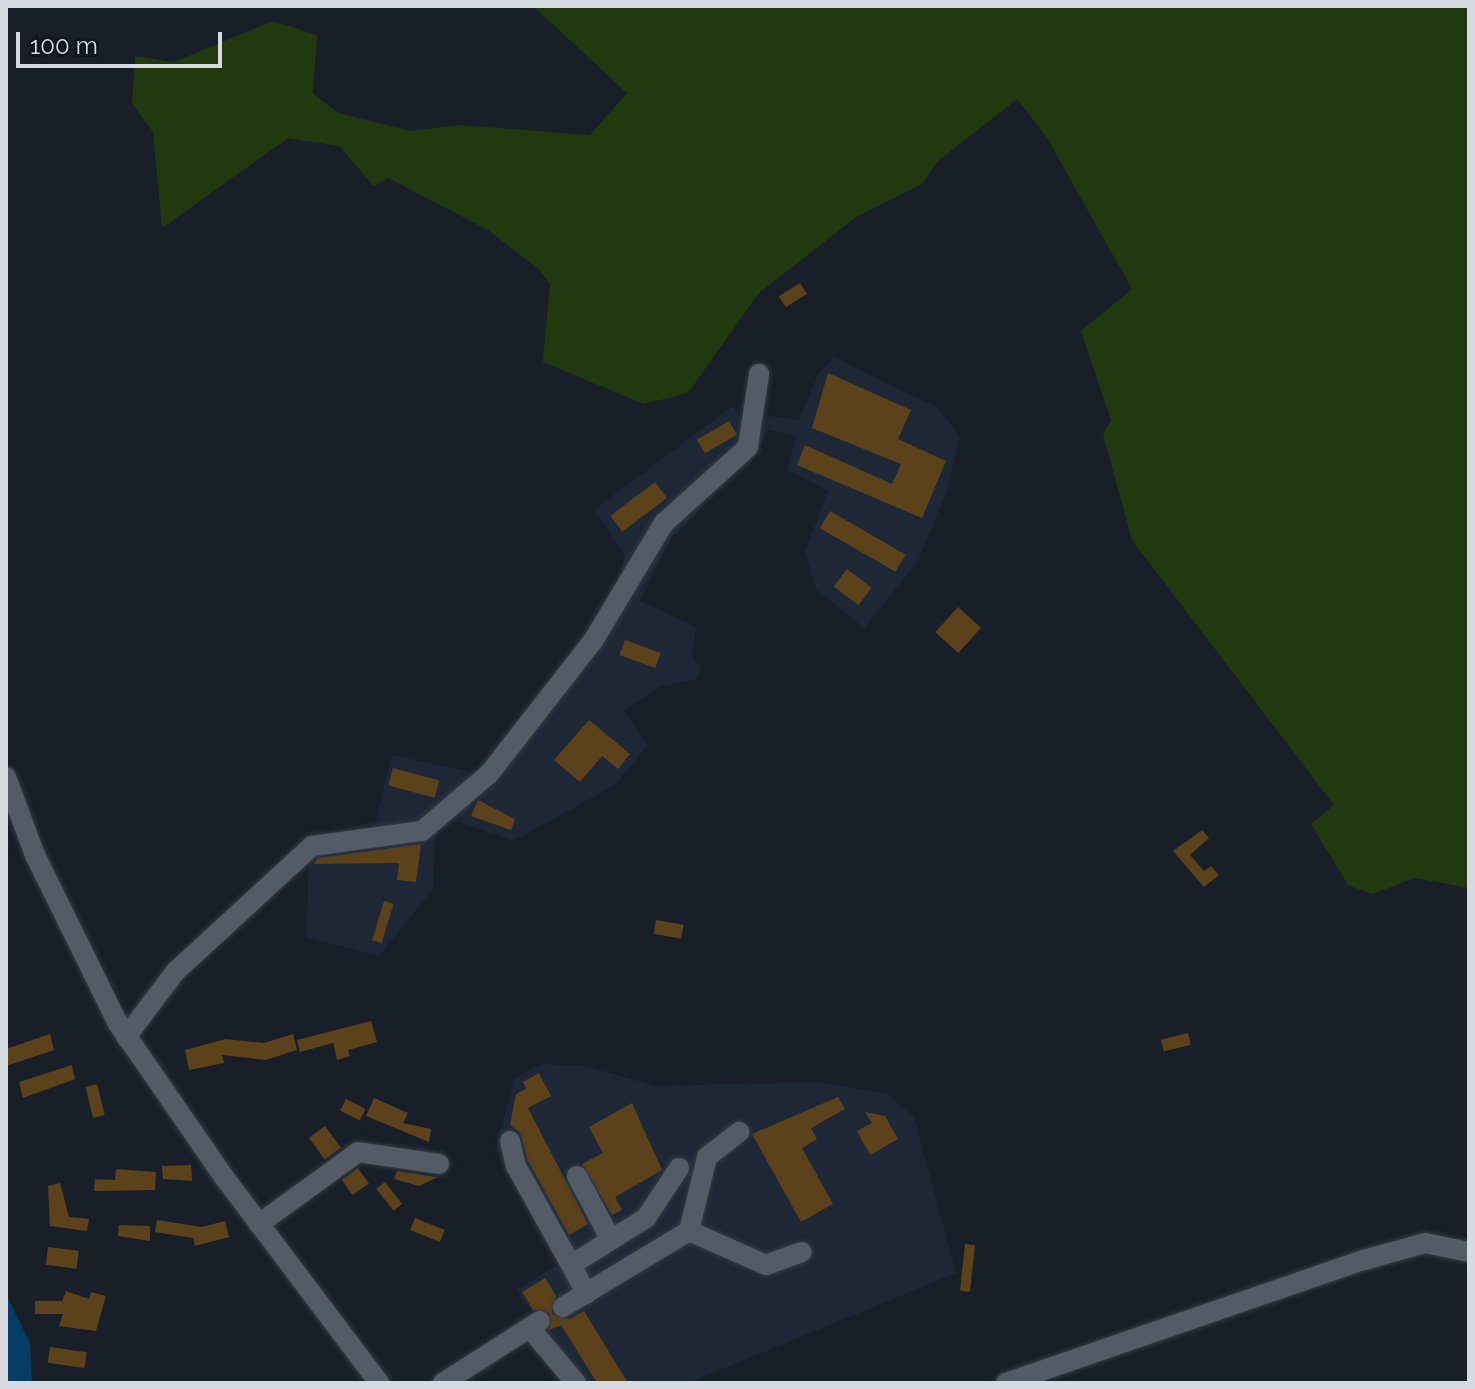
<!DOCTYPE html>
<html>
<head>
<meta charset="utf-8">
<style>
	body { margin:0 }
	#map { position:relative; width:1475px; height:1389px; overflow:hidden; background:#191f29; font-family:Raleway,sans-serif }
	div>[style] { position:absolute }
	.built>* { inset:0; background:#1d2736 }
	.green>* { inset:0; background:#22390f }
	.water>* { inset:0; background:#073c64 }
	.building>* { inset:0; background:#5b421b; transform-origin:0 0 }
	.roads { filter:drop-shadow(0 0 2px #363b43) drop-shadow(0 0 2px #363b43) }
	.minor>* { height:20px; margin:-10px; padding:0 10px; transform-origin:10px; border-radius:10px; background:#535b66 }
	span { translate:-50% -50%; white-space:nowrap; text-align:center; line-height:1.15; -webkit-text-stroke:7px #10161f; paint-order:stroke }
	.frame { position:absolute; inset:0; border:8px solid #d6dbe1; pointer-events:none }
	.scale { position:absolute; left:16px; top:32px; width:206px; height:36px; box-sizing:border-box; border:4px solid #d6dbe1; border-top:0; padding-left:10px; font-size:24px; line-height:28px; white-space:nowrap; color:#d6dbe1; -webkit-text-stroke:6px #10161f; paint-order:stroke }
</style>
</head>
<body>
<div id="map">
	<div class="built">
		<div style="clip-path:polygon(834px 357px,938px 408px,960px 437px,947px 491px,918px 561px,864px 628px,816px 589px,805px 551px,828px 491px,787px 470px,796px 436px,768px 430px,758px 449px,670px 540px,640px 601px,697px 627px,691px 654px,701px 668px,696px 679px,662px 686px,624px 710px,648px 745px,615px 785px,513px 841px,453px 820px,435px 836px,433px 889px,379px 956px,306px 937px,310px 840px,374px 828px,392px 755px,475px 773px,486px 768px,586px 638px,617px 590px,624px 555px,594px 510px,733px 406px,746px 425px,769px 416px,799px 420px,818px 374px)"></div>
		<div style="clip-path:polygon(541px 1064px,585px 1066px,656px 1086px,820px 1082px,887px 1094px,914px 1117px,956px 1273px,688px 1383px,585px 1383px,516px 1290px,561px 1263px,496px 1148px,514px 1079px)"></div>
	</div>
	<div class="green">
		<div style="clip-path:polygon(533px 6px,1469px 6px,1469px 888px,1415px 878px,1372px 894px,1348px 885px,1311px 824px,1334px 805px,1132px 540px,1103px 434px,1111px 420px,1081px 331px,1132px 289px,1046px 136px,1017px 99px,938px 161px,922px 184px,856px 217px,759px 293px,688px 393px,644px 404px,543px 362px,550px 284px,539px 269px,488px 230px,388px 178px,374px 186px,339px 146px,288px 138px,162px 228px,153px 132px,132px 103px,135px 56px,174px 62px,273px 21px,317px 35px,313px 93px,338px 113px,410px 131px,458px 125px,590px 135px,627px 93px)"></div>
	</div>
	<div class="water">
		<div style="clip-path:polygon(6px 1294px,30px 1343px,32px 1383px,6px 1383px)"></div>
	</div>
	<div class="building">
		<div style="left:800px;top:283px;width:13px;height:25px;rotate:58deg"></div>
		<div style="clip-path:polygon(828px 373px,911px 410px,898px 439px,946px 461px,922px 518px,797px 465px,805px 445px,892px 484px,901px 464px,812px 428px)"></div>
		<div style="left:729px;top:421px;width:16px;height:37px;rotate:60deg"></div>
		<div style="left:655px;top:482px;width:20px;height:56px;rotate:53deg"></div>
		<div style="left:830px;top:511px;width:87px;height:20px;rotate:30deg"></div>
		<div style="left:847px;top:569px;width:31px;height:22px;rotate:37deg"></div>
		<div style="left:958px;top:607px;width:31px;height:34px;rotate:42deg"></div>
		<div style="left:625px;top:640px;width:38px;height:16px;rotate:20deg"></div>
		<div style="clip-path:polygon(589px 720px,630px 754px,618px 769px,602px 756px,580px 782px,554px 760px)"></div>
		<div style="left:393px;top:768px;width:48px;height:18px;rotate:15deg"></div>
		<div style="clip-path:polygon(478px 800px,515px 819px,511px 830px,471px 816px)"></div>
		<div style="clip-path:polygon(1202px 830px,1209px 838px,1190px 855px,1204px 871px,1211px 866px,1219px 875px,1204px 887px,1173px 851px)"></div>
		<div style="clip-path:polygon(421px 844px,416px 882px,397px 880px,399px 863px,314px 864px,318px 858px)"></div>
		<div style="left:384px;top:901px;width:10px;height:41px;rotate:17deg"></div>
		<div style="left:656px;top:920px;width:28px;height:14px;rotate:10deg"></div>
		<div style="clip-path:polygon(371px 1021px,377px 1042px,348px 1050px,350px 1056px,337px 1060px,333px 1043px,300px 1052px,297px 1040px)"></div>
		<div style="left:1188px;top:1033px;width:12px;height:28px;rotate:76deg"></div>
		<div style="clip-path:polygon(50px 1034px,54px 1050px,6px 1066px,6px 1049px)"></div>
		<div style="clip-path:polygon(293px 1034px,297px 1050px,266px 1060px,222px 1055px,224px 1063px,189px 1070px,185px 1050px,226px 1039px,264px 1043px)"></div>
		<div style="clip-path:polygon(72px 1065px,75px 1079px,23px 1098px,19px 1082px)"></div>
		<div style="clip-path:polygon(539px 1073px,551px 1096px,528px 1108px,588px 1224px,569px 1235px,528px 1161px,520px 1133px,510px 1125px,516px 1094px,526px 1089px,523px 1082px)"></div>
		<div style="left:97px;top:1084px;width:32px;height:12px;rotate:76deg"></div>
		<div style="clip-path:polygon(838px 1097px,845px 1109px,811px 1128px,817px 1139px,802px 1148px,833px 1204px,801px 1222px,752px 1134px)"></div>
		<div style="clip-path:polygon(374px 1098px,408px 1113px,403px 1123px,431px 1129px,429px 1142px,366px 1116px)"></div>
		<div style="left:346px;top:1099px;width:22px;height:13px;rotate:27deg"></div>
		<div style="clip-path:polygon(632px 1103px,662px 1170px,615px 1197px,622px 1210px,612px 1215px,582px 1164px,603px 1153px,589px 1127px)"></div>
		<div style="clip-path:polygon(865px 1112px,885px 1116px,898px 1139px,870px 1155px,857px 1131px,872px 1123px)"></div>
		<div style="left:325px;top:1126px;width:27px;height:20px;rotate:54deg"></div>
		<div style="clip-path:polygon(191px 1165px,192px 1181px,163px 1179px,162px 1166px)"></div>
		<div style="left:358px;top:1168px;width:19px;height:20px;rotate:55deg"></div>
		<div style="clip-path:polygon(116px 1169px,156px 1172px,155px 1190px,94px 1191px,95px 1179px,115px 1180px)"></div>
		<div style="clip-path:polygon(397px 1171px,437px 1177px,438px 1177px,419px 1186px,394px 1179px)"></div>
		<div style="left:385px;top:1182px;width:28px;height:11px;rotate:52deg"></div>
		<div style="clip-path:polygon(60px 1183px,69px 1217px,89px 1219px,87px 1231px,50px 1226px,48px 1186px)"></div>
		<div style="left:415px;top:1218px;width:32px;height:13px;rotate:22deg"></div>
		<div style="clip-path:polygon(157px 1220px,202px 1227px,225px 1221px,229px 1237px,195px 1246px,193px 1238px,155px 1232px)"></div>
		<div style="clip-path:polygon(119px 1225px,150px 1226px,150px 1241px,118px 1236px)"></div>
		<div style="left:965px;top:1244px;width:10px;height:47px;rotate:6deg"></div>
		<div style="left:48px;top:1247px;width:31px;height:18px;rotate:7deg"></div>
		<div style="clip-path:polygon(545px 1278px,556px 1296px,552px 1314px,570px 1319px,584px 1311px,628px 1383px,597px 1383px,561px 1325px,549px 1330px,550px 1313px,533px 1310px,522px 1292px)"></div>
		<div style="clip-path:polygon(66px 1291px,89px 1299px,91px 1292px,106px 1296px,96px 1331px,59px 1326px,63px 1314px,35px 1314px,35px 1301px,62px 1301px)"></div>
		<div style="left:50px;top:1347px;width:37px;height:16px;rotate:8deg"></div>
	</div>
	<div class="roads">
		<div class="minor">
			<div style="left:6px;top:777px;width:83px;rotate:69.6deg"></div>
			<div style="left:35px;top:855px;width:186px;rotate:63.8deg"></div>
			<div style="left:117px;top:1022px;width:188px;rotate:55.4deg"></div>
			<div style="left:224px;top:1177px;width:258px;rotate:53deg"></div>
			<div style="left:126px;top:1037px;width:83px;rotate:-52.9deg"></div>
			<div style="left:176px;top:971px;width:185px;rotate:-42.6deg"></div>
			<div style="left:312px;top:846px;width:111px;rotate:-7.8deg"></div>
			<div style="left:422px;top:831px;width:88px;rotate:-40.4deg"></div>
			<div style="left:489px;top:774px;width:169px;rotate:-52deg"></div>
			<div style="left:593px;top:641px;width:138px;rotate:-59deg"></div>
			<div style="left:664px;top:523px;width:113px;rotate:-42.1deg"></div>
			<div style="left:748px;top:447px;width:74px;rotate:-81.4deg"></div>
			<div style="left:510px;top:1141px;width:26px;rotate:77deg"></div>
			<div style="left:516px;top:1166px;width:146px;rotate:61deg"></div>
			<div style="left:577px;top:1176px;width:72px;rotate:62deg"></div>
			<div style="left:259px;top:1224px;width:122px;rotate:-36deg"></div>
			<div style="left:358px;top:1152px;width:82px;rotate:8.4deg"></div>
			<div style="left:689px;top:1231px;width:84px;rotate:23.8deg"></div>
			<div style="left:766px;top:1265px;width:38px;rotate:-20deg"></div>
			<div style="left:571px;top:1265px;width:89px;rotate:-32.1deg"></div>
			<div style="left:646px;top:1218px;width:60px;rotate:-56.6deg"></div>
			<div style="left:563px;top:1307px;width:147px;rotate:-31.1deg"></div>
			<div style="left:689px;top:1231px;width:76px;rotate:-76.3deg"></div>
			<div style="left:707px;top:1157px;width:41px;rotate:-38deg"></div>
			<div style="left:530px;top:1328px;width:72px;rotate:50.1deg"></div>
			<div style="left:443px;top:1383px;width:115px;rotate:-32.6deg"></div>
			<div style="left:1006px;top:1383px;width:379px;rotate:-19deg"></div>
			<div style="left:1364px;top:1260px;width:63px;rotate:-15.6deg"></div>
			<div style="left:1425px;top:1243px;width:45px;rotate:11.6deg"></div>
		</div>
	</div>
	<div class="frame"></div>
	<div class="scale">100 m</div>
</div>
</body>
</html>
